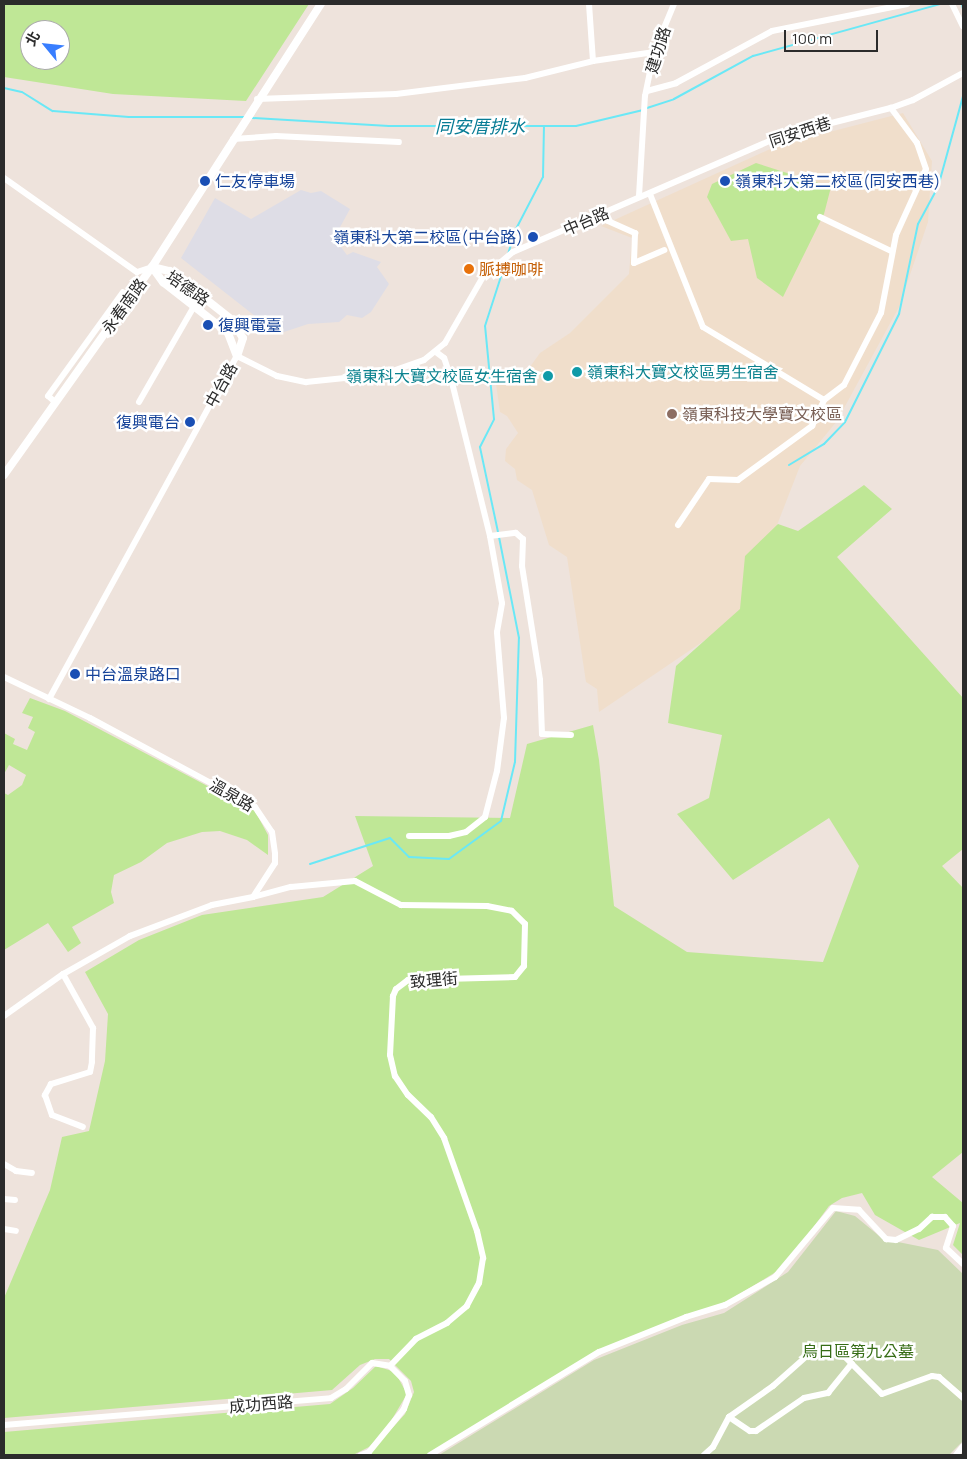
<!DOCTYPE html>
<html>
<head>
<meta charset="utf-8">
<style>
	body { margin:0 }
	#map { position:relative; width:967px; height:1459px; overflow:hidden; background:#eee3dc; font-family:Manrope,"Noto Sans TC",sans-serif }
	div>[style] { position:absolute }
	.industrial>* { inset:0; background:#dedde6 }
	.education>* { inset:0; background:#f0decb }
	.green>* { inset:0; background:#bfe796 }
	.cemetery>* { inset:0; background:#cbd9b2 }
	.stream>* { height:2px; margin:-1px; padding:0 1px; transform-origin:1px; border-radius:1px; background:#6ae8f6 }
	.minor>* { height:6px; margin:-3px; padding:0 3px; transform-origin:3px; border-radius:3px; background:#fff }
	.tertiary>* { height:8px; margin:-4px; padding:0 4px; transform-origin:4px; border-radius:4px; background:#fff }
	.dots>* { width:14px; height:14px; translate:-50% -50%; box-sizing:border-box; border:2px solid #fff; border-radius:50% }
	span { translate:-50% -50%; white-space:nowrap; text-align:center; line-height:1.15; -webkit-text-stroke:5px #fff; paint-order:stroke }
	.street-label { font-size:16px; color:#2b2b2b }
	.transit-label { font-size:16px; color:#164399 }
	.left { translate:0 -50%; text-align:left }
	.right { translate:-100% -50%; text-align:right }
	.food-label { font-size:16px; color:#c56008 }
	.culture-label { font-size:16px; color:#0d838f }
	.education-label { font-size:16px; color:#785e54 }
	.park-label { font-size:16px; color:#376d16 }
	.water-label { font-size:18px; color:#077c95; font-style:italic }
	.frame { position:absolute; inset:0; border:5px solid #2b2b2b; pointer-events:none }
	.north { position:absolute; left:20px; top:20px; width:50px; height:50px; box-sizing:border-box; background:#fff; border:1px solid #aaa; border-radius:50%; rotate:298deg; font-size:14px; font-weight:700; line-height:20px; text-align:center; color:#2b2b2b }
	.north::after { content:''; display:block; margin:auto; width:18px; height:22px; background:#387eff; clip-path:polygon(50% 0,100% 100%,50% 72%,0 100%) }
	.scale { position:absolute; left:784px; top:30px; width:94px; height:22px; box-sizing:border-box; border:2px solid #2b2b2b; border-top:0; padding-left:6px; font-size:15px; line-height:18px; white-space:nowrap; color:#2b2b2b; -webkit-text-stroke:4px #fff; paint-order:stroke }
</style>
</head>
<body>
<div id="map">
	<div class="industrial">
		<div style="clip-path:polygon(301px 190px,311px 193px,321px 191px,350px 209px,334px 238px,347px 255px,353px 252px,381px 262px,377px 267px,389px 284px,371px 312px,362px 318px,347px 315px,339px 322px,308px 324px,278px 334px,181px 258px,215px 198px,251px 219px)"></div>
	</div>
	<div class="education">
		<div style="clip-path:polygon(903px 113px,932px 161px,928px 222px,899px 307px,837px 421px,800px 466px,742px 615px,599px 712px,597px 689px,586px 682px,567px 557px,549px 545px,532px 490px,517px 480px,515px 469px,505px 461px,506px 449px,518px 433px,507px 416px,500px 412px,495px 377px,527px 371px,540px 353px,570px 333px,629px 274px,632px 238px,601px 226px,779px 145px)"></div>
	</div>
	<div class="green">
		<div style="clip-path:polygon(evenodd,4px 4px,309px 4px,246px 101px,113px 94px,4px 77px,4px 4px,30px 30px,60px 30px,60px 60px,30px 60px,30px 30px)"></div>
		<div style="clip-path:polygon(756px 163px,831px 187px,824px 214px,783px 297px,757px 278px,748px 239px,731px 241px,707px 197px,712px 184px)"></div>
		<div style="clip-path:polygon(864px 485px,892px 509px,837px 557px,963px 698px,963px 849px,942px 866px,963px 888px,963px 1152px,932px 1177px,963px 1203px,963px 1255px,953px 1245px,960px 1223px,919px 1240px,875px 1215px,862px 1193px,842px 1198px,829px 1206px,784px 1267px,720px 1306px,592px 1355px,430px 1455px,368px 1455px,405px 1414px,414px 1392px,411px 1381px,389px 1359px,375px 1359px,360px 1365px,332px 1390px,4px 1418px,4px 1298px,50px 1190px,62px 1137px,89px 1131px,105px 1061px,108px 1014px,85px 972px,139px 940px,202px 915px,323px 897px,373px 866px,355px 816px,510px 818px,527px 744px,593px 725px,599px 760px,614px 906px,687px 952px,823px 962px,859px 866px,829px 818px,733px 880px,677px 814px,709px 798px,722px 735px,668px 723px,676px 666px,740px 609px,745px 556px,778px 524px,798px 531px)"></div>
		<div style="clip-path:polygon(30px 698px,65px 711px,255px 811px,268px 835px,268px 855px,247px 840px,220px 831px,202px 832px,167px 843px,141px 862px,114px 875px,111px 892px,114px 903px,72px 927px,81px 943px,68px 952px,48px 923px,4px 950px,4px 793px,8px 795px,22px 785px,26px 775px,9px 765px,4px 774px,4px 733px,15px 739px,13px 744px,27px 750px,35px 732px,28px 728px,33px 717px,22px 713px)"></div>
		<div style="clip-path:polygon(376px 1366px,395px 1372px,407px 1394px,385px 1431px,369px 1447px,353px 1455px,4px 1455px,4px 1432px,330px 1404px,353px 1388px)"></div>
	</div>
	<div class="cemetery">
		<div style="clip-path:polygon(836px 1211px,855px 1216px,883px 1239px,938px 1250px,963px 1274px,963px 1441px,949px 1455px,439px 1455px,594px 1360px,682px 1325px,724px 1313px,788px 1272px)"></div>
	</div>
	<div class="stream">
		<div style="left:962px;top:4px;width:5px;rotate:79deg"></div>
		<div style="left:4px;top:88px;width:18px;rotate:13deg"></div>
		<div style="left:22px;top:92px;width:36px;rotate:32deg"></div>
		<div style="left:53px;top:111px;width:76px;rotate:4.5deg"></div>
		<div style="left:129px;top:117px;width:116px"></div>
		<div style="left:647px;top:108px;width:28px;rotate:-18deg"></div>
		<div style="left:674px;top:99px;width:90px;rotate:-28.6deg"></div>
		<div style="left:753px;top:56px;width:194px;rotate:-15.5deg"></div>
		<div style="left:252px;top:118px;width:137px;rotate:3.3deg"></div>
		<div style="left:389px;top:126px;width:187px"></div>
		<div style="left:576px;top:126px;width:69px;rotate:-13.4deg"></div>
		<div style="left:508px;top:254px;width:26px;rotate:-72deg"></div>
		<div style="left:516px;top:229px;width:59px;rotate:-62.6deg"></div>
		<div style="left:543px;top:177px;width:50px;rotate:-88.9deg"></div>
		<div style="left:789px;top:465px;width:41px;rotate:-31deg"></div>
		<div style="left:824px;top:444px;width:30px;rotate:-46deg"></div>
		<div style="left:845px;top:422px;width:121px;rotate:-63.4deg"></div>
		<div style="left:899px;top:314px;width:92px;rotate:-78.1deg"></div>
		<div style="left:918px;top:224px;width:42px;rotate:-61.6deg"></div>
		<div style="left:938px;top:187px;width:94px;rotate:-74.6deg"></div>
		<div style="left:498px;top:532px;width:87px;rotate:-102deg"></div>
		<div style="left:480px;top:447px;width:31px;rotate:-63deg"></div>
		<div style="left:494px;top:419px;width:93px;rotate:-95.5deg"></div>
		<div style="left:485px;top:326px;width:68px;rotate:-72.1deg"></div>
		<div style="left:310px;top:864px;width:84px;rotate:-18deg"></div>
		<div style="left:390px;top:838px;width:27px;rotate:45deg"></div>
		<div style="left:409px;top:857px;width:40px;rotate:2.9deg"></div>
		<div style="left:449px;top:859px;width:64px;rotate:-36.2deg"></div>
		<div style="left:501px;top:821px;width:61px;rotate:-76.7deg"></div>
		<div style="left:515px;top:762px;width:124px;rotate:-88.2deg"></div>
		<div style="left:519px;top:638px;width:103px;rotate:-101.2deg"></div>
	</div>
	<div class="minor">
		<div style="left:589px;top:4px;width:57px;rotate:86deg"></div>
		<div style="left:952px;top:4px;width:25px;rotate:64deg"></div>
		<div style="left:647px;top:91px;width:30px;rotate:-15deg"></div>
		<div style="left:676px;top:83px;width:109px;rotate:-28.4deg"></div>
		<div style="left:772px;top:31px;width:138px;rotate:-11.3deg"></div>
		<div style="left:257px;top:99px;width:139px;rotate:-2.1deg"></div>
		<div style="left:396px;top:94px;width:130px;rotate:-7.1deg"></div>
		<div style="left:525px;top:78px;width:70px;rotate:-14deg"></div>
		<div style="left:593px;top:61px;width:62px;rotate:-8.4deg"></div>
		<div style="left:233px;top:139px;width:43px;rotate:-4deg"></div>
		<div style="left:276px;top:136px;width:123px;rotate:2.8deg"></div>
		<div style="left:4px;top:178px;width:163px;rotate:35.3deg"></div>
		<div style="left:137px;top:272px;width:16px;rotate:-18deg"></div>
		<div style="left:650px;top:194px;width:143px;rotate:68.3deg"></div>
		<div style="left:703px;top:327px;width:141px;rotate:31.1deg"></div>
		<div style="left:639px;top:196px;width:100px;rotate:-86.6deg"></div>
		<div style="left:645px;top:96px;width:45px;rotate:-78.4deg"></div>
		<div style="left:654px;top:52px;width:52px;rotate:-67.4deg"></div>
		<div style="left:602px;top:215px;width:8px;rotate:45deg"></div>
		<div style="left:608px;top:221px;width:30px;rotate:24deg"></div>
		<div style="left:635px;top:233px;width:30px;rotate:92deg"></div>
		<div style="left:634px;top:263px;width:33px;rotate:-23deg"></div>
		<div style="left:820px;top:217px;width:79px;rotate:25.6deg"></div>
		<div style="left:55px;top:402px;width:9px;rotate:-139deg"></div>
		<div style="left:48px;top:396px;width:128px;rotate:-54.2deg"></div>
		<div style="left:139px;top:402px;width:122px;rotate:-60.1deg"></div>
		<div style="left:678px;top:525px;width:55px;rotate:-56deg"></div>
		<div style="left:709px;top:479px;width:29px;rotate:2deg"></div>
		<div style="left:738px;top:480px;width:92px;rotate:-36.1deg"></div>
		<div style="left:812px;top:426px;width:29px;rotate:-65deg"></div>
		<div style="left:824px;top:400px;width:25px;rotate:-37deg"></div>
		<div style="left:844px;top:385px;width:81px;rotate:-62.8deg"></div>
		<div style="left:881px;top:313px;width:79px;rotate:-79.1deg"></div>
		<div style="left:896px;top:235px;width:72px;rotate:-65.6deg"></div>
		<div style="left:926px;top:169px;width:28px;rotate:-109deg"></div>
		<div style="left:917px;top:143px;width:44px;rotate:-126.6deg"></div>
		<div style="left:490px;top:536px;width:26px;rotate:-7deg"></div>
		<div style="left:516px;top:533px;width:9px;rotate:41deg"></div>
		<div style="left:523px;top:539px;width:27px;rotate:92deg"></div>
		<div style="left:522px;top:566px;width:115px;rotate:81deg"></div>
		<div style="left:540px;top:680px;width:54px;rotate:87.9deg"></div>
		<div style="left:542px;top:734px;width:29px;rotate:2deg"></div>
		<div style="left:4px;top:677px;width:95px;rotate:25.5deg"></div>
		<div style="left:90px;top:718px;width:187px;rotate:28.3deg"></div>
		<div style="left:255px;top:807px;width:30px;rotate:56deg"></div>
		<div style="left:272px;top:832px;width:22px;rotate:82deg"></div>
		<div style="left:275px;top:854px;width:9px;rotate:90deg"></div>
		<div style="left:275px;top:863px;width:40px;rotate:122.9deg"></div>
		<div style="left:253px;top:897px;width:42px;rotate:169deg"></div>
		<div style="left:212px;top:905px;width:88px;rotate:159.3deg"></div>
		<div style="left:130px;top:936px;width:77px;rotate:150.4deg"></div>
		<div style="left:63px;top:974px;width:72px;rotate:144.6deg"></div>
		<div style="left:49px;top:699px;width:391px;rotate:-61.3deg"></div>
		<div style="left:237px;top:356px;width:45px;rotate:26.6deg"></div>
		<div style="left:277px;top:376px;width:30px;rotate:12deg"></div>
		<div style="left:306px;top:382px;width:78px;rotate:-5.9deg"></div>
		<div style="left:384px;top:374px;width:42px;rotate:-19.3deg"></div>
		<div style="left:424px;top:360px;width:27px;rotate:-39deg"></div>
		<div style="left:445px;top:343px;width:76px;rotate:-60.1deg"></div>
		<div style="left:483px;top:277px;width:39px;rotate:-40deg"></div>
		<div style="left:513px;top:252px;width:295px;rotate:-23.4deg"></div>
		<div style="left:784px;top:135px;width:110px;rotate:-14.2deg"></div>
		<div style="left:891px;top:108px;width:23px;rotate:-20deg"></div>
		<div style="left:913px;top:100px;width:57px;rotate:-28.4deg"></div>
		<div style="left:409px;top:836px;width:40px"></div>
		<div style="left:449px;top:836px;width:17px;rotate:-13deg"></div>
		<div style="left:466px;top:832px;width:24px;rotate:-38deg"></div>
		<div style="left:485px;top:817px;width:48px;rotate:-75.4deg"></div>
		<div style="left:497px;top:771px;width:53px;rotate:-82.5deg"></div>
		<div style="left:504px;top:718px;width:86px;rotate:-94.7deg"></div>
		<div style="left:497px;top:632px;width:29px;rotate:-80deg"></div>
		<div style="left:502px;top:603px;width:68px;rotate:-100.2deg"></div>
		<div style="left:490px;top:536px;width:159px;rotate:-103.9deg"></div>
		<div style="left:452px;top:382px;width:25px;rotate:-108deg"></div>
		<div style="left:444px;top:358px;width:10px;rotate:-143deg"></div>
		<div style="left:253px;top:897px;width:39px;rotate:-15deg"></div>
		<div style="left:291px;top:887px;width:64px;rotate:-5.4deg"></div>
		<div style="left:355px;top:881px;width:52px;rotate:27.6deg"></div>
		<div style="left:401px;top:905px;width:86px;rotate:0.7deg"></div>
		<div style="left:487px;top:906px;width:25px;rotate:11deg"></div>
		<div style="left:512px;top:911px;width:18px;rotate:45deg"></div>
		<div style="left:525px;top:924px;width:42px;rotate:91.4deg"></div>
		<div style="left:524px;top:966px;width:14px;rotate:129deg"></div>
		<div style="left:515px;top:977px;width:107px;rotate:178.4deg"></div>
		<div style="left:408px;top:980px;width:15px;rotate:143deg"></div>
		<div style="left:396px;top:989px;width:8px;rotate:113deg"></div>
		<div style="left:393px;top:996px;width:59px;rotate:92.9deg"></div>
		<div style="left:390px;top:1055px;width:22px;rotate:77deg"></div>
		<div style="left:395px;top:1076px;width:23px;rotate:56deg"></div>
		<div style="left:408px;top:1095px;width:32px;rotate:44deg"></div>
		<div style="left:431px;top:1117px;width:25px;rotate:58deg"></div>
		<div style="left:444px;top:1138px;width:99px;rotate:70.5deg"></div>
		<div style="left:477px;top:1231px;width:28px;rotate:77deg"></div>
		<div style="left:483px;top:1258px;width:25px;rotate:99deg"></div>
		<div style="left:479px;top:1283px;width:26px;rotate:118deg"></div>
		<div style="left:467px;top:1306px;width:26px;rotate:140deg"></div>
		<div style="left:447px;top:1323px;width:35px;rotate:153deg"></div>
		<div style="left:416px;top:1339px;width:37px;rotate:134deg"></div>
		<div style="left:63px;top:974px;width:62px;rotate:60.9deg"></div>
		<div style="left:93px;top:1028px;width:34px;rotate:92deg"></div>
		<div style="left:92px;top:1062px;width:10px;rotate:101deg"></div>
		<div style="left:90px;top:1072px;width:41px;rotate:162.9deg"></div>
		<div style="left:51px;top:1084px;width:13px;rotate:119deg"></div>
		<div style="left:45px;top:1095px;width:21px;rotate:71deg"></div>
		<div style="left:52px;top:1115px;width:33px;rotate:21deg"></div>
		<div style="left:4px;top:1164px;width:14px;rotate:30deg"></div>
		<div style="left:16px;top:1171px;width:16px;rotate:7deg"></div>
		<div style="left:4px;top:1199px;width:11px;rotate:5deg"></div>
		<div style="left:4px;top:1229px;width:12px;rotate:9deg"></div>
		<div style="left:729px;top:1417px;width:25px;rotate:34deg"></div>
		<div style="left:750px;top:1431px;width:6px"></div>
		<div style="left:756px;top:1431px;width:58px;rotate:-34.5deg"></div>
		<div style="left:804px;top:1398px;width:25px;rotate:-12deg"></div>
		<div style="left:828px;top:1393px;width:38px;rotate:-51deg"></div>
		<div style="left:4px;top:1425px;width:328px;rotate:-4.7deg"></div>
		<div style="left:331px;top:1398px;width:17px;rotate:-31deg"></div>
		<div style="left:346px;top:1389px;width:37px;rotate:-45deg"></div>
		<div style="left:372px;top:1363px;width:18px;rotate:9deg"></div>
		<div style="left:390px;top:1366px;width:21px;rotate:45deg"></div>
		<div style="left:405px;top:1381px;width:15px;rotate:74deg"></div>
		<div style="left:409px;top:1395px;width:15px;rotate:110deg"></div>
		<div style="left:404px;top:1409px;width:55px;rotate:129.1deg"></div>
		<div style="left:369px;top:1452px;width:9px;rotate:159deg"></div>
		<div style="left:430px;top:1455px;width:198px;rotate:-31.4deg"></div>
		<div style="left:599px;top:1352px;width:94px;rotate:-21.9deg"></div>
		<div style="left:686px;top:1317px;width:41px;rotate:-17.1deg"></div>
		<div style="left:725px;top:1305px;width:57px;rotate:-29.2deg"></div>
		<div style="left:775px;top:1277px;width:90px;rotate:-50deg"></div>
		<div style="left:833px;top:1208px;width:26px;rotate:4deg"></div>
		<div style="left:859px;top:1210px;width:40px;rotate:47deg"></div>
		<div style="left:886px;top:1239px;width:10px;rotate:6deg"></div>
		<div style="left:896px;top:1240px;width:25px;rotate:-26deg"></div>
		<div style="left:919px;top:1229px;width:18px;rotate:-43deg"></div>
		<div style="left:932px;top:1217px;width:13px"></div>
		<div style="left:945px;top:1217px;width:12px;rotate:48deg"></div>
		<div style="left:953px;top:1226px;width:23px;rotate:108deg"></div>
		<div style="left:946px;top:1248px;width:23px;rotate:43deg"></div>
		<div style="left:704px;top:1455px;width:12px;rotate:-42deg"></div>
		<div style="left:713px;top:1447px;width:34px;rotate:-62deg"></div>
		<div style="left:729px;top:1417px;width:54px;rotate:-35.2deg"></div>
		<div style="left:773px;top:1386px;width:48px;rotate:-41.6deg"></div>
		<div style="left:809px;top:1354px;width:26px;rotate:-4deg"></div>
		<div style="left:835px;top:1352px;width:11px;rotate:27deg"></div>
		<div style="left:845px;top:1357px;width:52px;rotate:45deg"></div>
		<div style="left:882px;top:1394px;width:53px;rotate:-19.8deg"></div>
		<div style="left:932px;top:1376px;width:7px;rotate:8deg"></div>
		<div style="left:939px;top:1377px;width:32px;rotate:41deg"></div>
		<div style="left:956px;top:1455px;width:11px;rotate:-52deg"></div>
	</div>
	<div class="tertiary">
		<div style="left:152px;top:267px;width:18px;rotate:13deg"></div>
		<div style="left:170px;top:271px;width:79px;rotate:38.3deg"></div>
		<div style="left:232px;top:320px;width:21px;rotate:59deg"></div>
		<div style="left:243px;top:338px;width:19px;rotate:108deg"></div>
		<div style="left:152px;top:267px;width:19px;rotate:54deg"></div>
		<div style="left:163px;top:282px;width:83px;rotate:38.1deg"></div>
		<div style="left:228px;top:333px;width:25px;rotate:69deg"></div>
		<div style="left:4px;top:475px;width:255px;rotate:-54.6deg"></div>
		<div style="left:152px;top:267px;width:313px;rotate:-57.3deg"></div>
	</div>
	<div class="dots">
		<div style="left:205px;top:181px;background:#1a4fb4"></div>
		<div style="left:725px;top:181px;background:#1a4fb4"></div>
		<div style="left:533px;top:237px;background:#1a4fb4"></div>
		<div style="left:469px;top:269px;background:#e8710a"></div>
		<div style="left:208px;top:325px;background:#1a4fb4"></div>
		<div style="left:577px;top:372px;background:#0f9aa8"></div>
		<div style="left:548px;top:376px;background:#0f9aa8"></div>
		<div style="left:672px;top:414px;background:#8d6e63"></div>
		<div style="left:190px;top:422px;background:#1a4fb4"></div>
		<div style="left:75px;top:674px;background:#1a4fb4"></div>
	</div>
	<div class="street-label">
		<span style="left:658px;top:50px;rotate:-73deg">建功路</span>
		<span style="left:800px;top:132px;rotate:-18deg">同安西巷</span>
		<span style="left:586px;top:221px;rotate:-23deg">中台路</span>
		<span style="left:188px;top:288px;rotate:35deg">培德路</span>
		<span style="left:124px;top:306px;rotate:-54deg">永春南路</span>
		<span style="left:221px;top:385px;rotate:-61deg">中台路</span>
		<span style="left:232px;top:795px;rotate:30deg">溫泉路</span>
		<span style="left:434px;top:980px;rotate:-5deg">致理街</span>
		<span style="left:261px;top:1404px;rotate:-5deg">成功西路</span>
	</div>
	<div class="transit-label">
		<span class="left" style="left:215px;top:181px">仁友停車場</span>
		<span class="left" style="left:735px;top:181px">嶺東科大第二校區(同安西巷)</span>
		<span class="right" style="left:523px;top:237px">嶺東科大第二校區(中台路)</span>
		<span class="left" style="left:218px;top:325px">復興電臺</span>
		<span class="right" style="left:180px;top:422px">復興電台</span>
		<span class="left" style="left:85px;top:674px">中台溫泉路口</span>
	</div>
	<div class="food-label">
		<span class="left" style="left:479px;top:269px">脈搏咖啡</span>
	</div>
	<div class="culture-label">
		<span class="left" style="left:587px;top:372px">嶺東科大寶文校區男生宿舍</span>
		<span class="right" style="left:538px;top:376px">嶺東科大寶文校區女生宿舍</span>
	</div>
	<div class="education-label">
		<span class="left" style="left:682px;top:414px">嶺東科技大學寶文校區</span>
	</div>
	<div class="park-label">
		<span style="left:858px;top:1351px">烏日區第九公墓</span>
	</div>
	<div class="water-label">
		<span style="left:480px;top:126px">同安厝排水</span>
	</div>
	<div class="frame"></div>
	<div class="north">北</div>
	<div class="scale">100 m</div>
</div>
</body>
</html>
